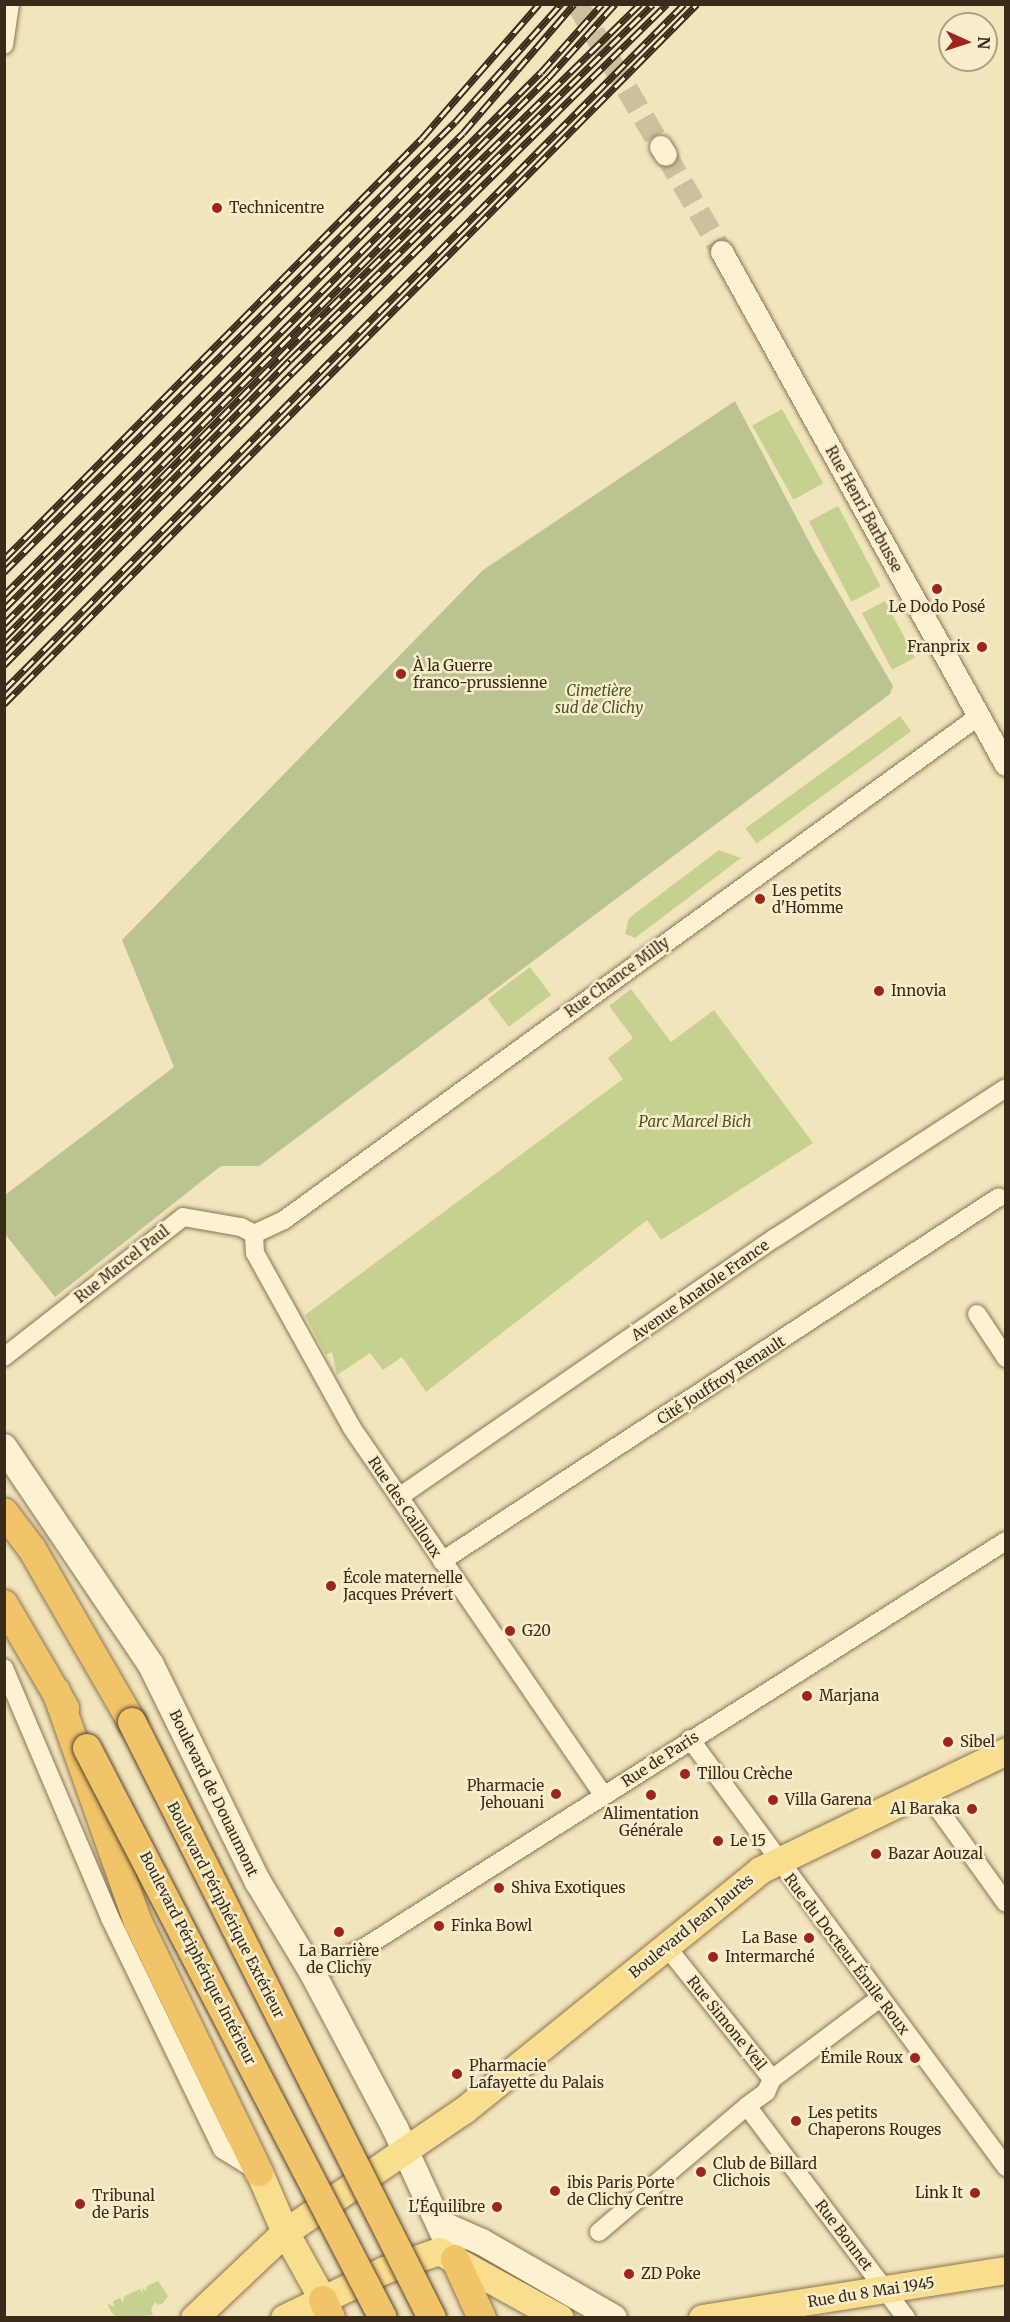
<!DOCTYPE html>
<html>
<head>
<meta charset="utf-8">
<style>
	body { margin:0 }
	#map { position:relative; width:1010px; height:2322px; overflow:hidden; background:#f2e5bc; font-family:Merriweather,serif }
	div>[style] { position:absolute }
	.green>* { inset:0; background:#c6d18f; transform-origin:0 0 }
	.cemetery>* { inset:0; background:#bbc490 }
	.tertiary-tunnel>* { height:22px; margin-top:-11px; transform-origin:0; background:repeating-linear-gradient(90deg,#cdc09c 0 22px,transparent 0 33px) }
	.roads { filter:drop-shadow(0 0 2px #8b7454) drop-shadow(0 0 2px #8b7454) }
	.minor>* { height:18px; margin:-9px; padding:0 9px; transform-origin:9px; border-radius:9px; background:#fcf1d0 }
	.tertiary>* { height:22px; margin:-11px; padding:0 11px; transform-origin:11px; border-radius:11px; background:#fcf1d0 }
	.secondary>* { height:26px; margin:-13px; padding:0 13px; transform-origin:13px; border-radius:13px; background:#fcf1d0 }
	.primary>* { height:27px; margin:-13.5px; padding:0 13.5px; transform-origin:13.5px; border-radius:13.5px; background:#fade8f }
	.trunk>* { height:28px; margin:-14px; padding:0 14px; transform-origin:14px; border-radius:14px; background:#f2c469 }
	.rail>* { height:7px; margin-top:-3.5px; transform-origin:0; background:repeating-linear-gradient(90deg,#f9eecc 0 14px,#392b1a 0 28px); box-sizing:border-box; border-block:2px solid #392b1a }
	.bridges { filter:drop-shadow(0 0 2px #584129) drop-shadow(0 0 2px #584129) }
	.trunk-bridge>* { height:28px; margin:-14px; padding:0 14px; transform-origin:14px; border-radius:14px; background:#f2c469 }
	.dots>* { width:16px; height:16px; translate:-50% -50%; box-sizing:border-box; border:3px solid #f9eecc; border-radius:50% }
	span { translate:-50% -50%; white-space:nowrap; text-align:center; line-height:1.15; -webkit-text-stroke:5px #f9eecc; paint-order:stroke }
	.poi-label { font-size:15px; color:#392b1a }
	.left { translate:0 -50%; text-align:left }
	.right { translate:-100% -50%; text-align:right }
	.street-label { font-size:15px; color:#392b1a }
	.park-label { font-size:15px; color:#46571f; font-style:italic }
	.frame { position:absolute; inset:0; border:6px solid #392b1a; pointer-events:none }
	.north { position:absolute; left:938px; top:12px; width:60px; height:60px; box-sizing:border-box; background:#f9eecc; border:2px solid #aca085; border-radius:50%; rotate:93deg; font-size:16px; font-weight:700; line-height:24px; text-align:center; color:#392b1a }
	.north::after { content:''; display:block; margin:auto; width:21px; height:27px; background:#a0241e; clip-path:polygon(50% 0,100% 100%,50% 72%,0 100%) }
</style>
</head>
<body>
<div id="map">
	<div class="green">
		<div style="left:782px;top:409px;width:85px;height:34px;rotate:61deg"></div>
		<div style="left:838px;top:506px;width:91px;height:33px;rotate:62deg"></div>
		<div style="left:885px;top:601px;width:64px;height:26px;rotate:62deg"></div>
		<div style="left:900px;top:716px;width:19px;height:191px;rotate:54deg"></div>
		<div style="clip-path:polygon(719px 850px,741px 858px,635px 938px,625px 934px,629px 918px)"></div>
		<div style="left:530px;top:967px;width:35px;height:53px;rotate:53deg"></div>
		<div style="clip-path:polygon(631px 989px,671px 1042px,714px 1010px,813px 1143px,661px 1240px,647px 1220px,426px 1392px,402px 1357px,383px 1370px,370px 1353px,337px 1375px,332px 1352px,326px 1355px,305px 1315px,623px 1079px,608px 1058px,633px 1038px,609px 1006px)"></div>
		<div style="clip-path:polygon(158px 2281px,168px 2296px,163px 2303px,158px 2305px,155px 2302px,151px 2309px,153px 2315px,119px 2318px,112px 2313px,107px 2303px,114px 2307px,113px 2301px,120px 2298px,123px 2303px,124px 2296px,128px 2302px,125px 2296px,140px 2289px,143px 2295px,142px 2288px,146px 2291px,147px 2286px)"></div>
	</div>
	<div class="cemetery">
		<div style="clip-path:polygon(735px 401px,813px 549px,893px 686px,890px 694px,259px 1166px,221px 1166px,55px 1297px,5px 1234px,5px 1195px,174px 1067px,122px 940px,483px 570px)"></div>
	</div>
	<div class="tertiary-tunnel">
		<div style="left:577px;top:4px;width:166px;rotate:59.6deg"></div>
		<div style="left:666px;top:155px;width:112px;rotate:60deg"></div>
	</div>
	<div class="roads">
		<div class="minor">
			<div style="left:4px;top:45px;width:41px;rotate:-81.7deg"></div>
			<div style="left:254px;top:1234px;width:33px;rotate:-25deg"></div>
			<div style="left:284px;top:1220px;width:859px;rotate:-35.95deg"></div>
			<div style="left:254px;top:1234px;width:19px;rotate:87deg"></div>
			<div style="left:255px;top:1253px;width:200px;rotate:61deg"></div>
			<div style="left:352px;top:1428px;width:445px;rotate:55.6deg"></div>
			<div style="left:977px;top:1314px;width:53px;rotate:56.6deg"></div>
			<div style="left:4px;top:1357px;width:227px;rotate:-38deg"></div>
			<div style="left:183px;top:1217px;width:59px;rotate:9.8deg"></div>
			<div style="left:241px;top:1227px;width:15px;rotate:28deg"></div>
			<div style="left:399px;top:1497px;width:457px;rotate:-34.6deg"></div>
			<div style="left:775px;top:1238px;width:275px;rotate:-33deg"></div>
			<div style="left:442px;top:1561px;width:665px;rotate:-33.16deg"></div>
			<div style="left:4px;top:1668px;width:272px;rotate:67deg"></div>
			<div style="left:110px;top:1918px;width:257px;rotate:64.1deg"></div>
			<div style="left:222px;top:2149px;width:40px;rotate:32deg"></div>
			<div style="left:690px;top:1739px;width:532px;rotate:53.56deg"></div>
			<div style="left:924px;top:1789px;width:140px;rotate:54.3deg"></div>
			<div style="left:666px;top:1946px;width:170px;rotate:51.4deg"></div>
			<div style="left:312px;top:1972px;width:55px;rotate:-24.7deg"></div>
			<div style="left:362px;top:1949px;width:762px;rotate:-32.36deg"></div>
			<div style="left:747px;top:2106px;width:24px;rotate:-36deg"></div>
			<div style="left:766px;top:2092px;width:14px;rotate:-65deg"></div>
			<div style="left:772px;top:2079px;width:135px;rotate:-36.9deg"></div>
			<div style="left:599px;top:2232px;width:194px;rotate:-40.4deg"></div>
			<div style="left:747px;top:2106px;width:265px;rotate:53.1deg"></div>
		</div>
		<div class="tertiary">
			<div style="left:661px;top:147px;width:9px;rotate:58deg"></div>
			<div style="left:722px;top:252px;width:586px;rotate:61.03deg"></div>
		</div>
		<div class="secondary">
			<div style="left:4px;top:1447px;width:263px;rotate:56deg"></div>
			<div style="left:151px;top:1665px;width:242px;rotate:63.8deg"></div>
			<div style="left:258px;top:1882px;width:105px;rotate:59deg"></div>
			<div style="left:312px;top:1972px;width:177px;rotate:62deg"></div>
			<div style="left:395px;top:2128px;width:144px;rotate:65.4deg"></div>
			<div style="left:441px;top:2224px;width:45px;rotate:23.7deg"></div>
			<div style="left:482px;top:2242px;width:152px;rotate:29.9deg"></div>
		</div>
		<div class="primary">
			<div style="left:259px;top:2172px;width:65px;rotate:66.6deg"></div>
			<div style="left:285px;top:2232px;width:78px;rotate:60.8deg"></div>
			<div style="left:194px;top:2318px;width:125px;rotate:-43.4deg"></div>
			<div style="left:285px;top:2232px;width:217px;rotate:-34.3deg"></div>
			<div style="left:464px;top:2110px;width:381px;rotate:-39deg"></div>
			<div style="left:760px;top:1870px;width:273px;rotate:-25.8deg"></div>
			<div style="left:284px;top:2318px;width:111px;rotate:-25.6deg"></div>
			<div style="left:384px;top:2270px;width:58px;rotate:-19.1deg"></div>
			<div style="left:439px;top:2251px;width:138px;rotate:29deg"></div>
			<div style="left:702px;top:2318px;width:308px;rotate:-9deg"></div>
		</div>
		<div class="trunk">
			<div style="left:4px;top:1512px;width:46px;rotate:52.9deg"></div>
			<div style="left:32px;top:1549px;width:200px;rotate:60deg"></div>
			<div style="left:4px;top:1604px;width:121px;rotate:59.6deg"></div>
			<div style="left:56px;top:1691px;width:245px;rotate:70.5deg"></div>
			<div style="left:138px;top:1922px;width:278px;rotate:64.2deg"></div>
			<div style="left:455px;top:2259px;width:65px;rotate:65.4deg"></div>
			<div style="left:323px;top:2300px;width:20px;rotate:66deg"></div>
		</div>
	</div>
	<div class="rail">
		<div style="left:4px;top:559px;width:593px;rotate:-45.2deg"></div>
		<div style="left:422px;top:138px;width:178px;rotate:-48.9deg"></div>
		<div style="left:4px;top:572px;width:637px;rotate:-44.94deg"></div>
		<div style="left:455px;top:122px;width:159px;rotate:-48.1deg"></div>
		<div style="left:4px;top:595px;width:651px;rotate:-45.19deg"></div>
		<div style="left:463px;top:133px;width:170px;rotate:-49.3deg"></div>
		<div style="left:4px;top:609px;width:759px;rotate:-45deg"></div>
		<div style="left:541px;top:72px;width:91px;rotate:-48.1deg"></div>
		<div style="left:4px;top:624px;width:771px;rotate:-45.11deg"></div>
		<div style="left:548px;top:78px;width:100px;rotate:-47.8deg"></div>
		<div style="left:4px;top:638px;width:436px;rotate:-45.5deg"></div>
		<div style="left:310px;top:327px;width:462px;rotate:-44.4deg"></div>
		<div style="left:4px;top:651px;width:408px;rotate:-45.5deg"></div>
		<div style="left:290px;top:360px;width:508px;rotate:-44.44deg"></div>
		<div style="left:4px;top:665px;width:410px;rotate:-45.4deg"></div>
		<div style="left:292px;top:373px;width:526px;rotate:-44.54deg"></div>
		<div style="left:4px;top:690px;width:966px;rotate:-45.25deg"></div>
		<div style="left:4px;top:704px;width:985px;rotate:-45.29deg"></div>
	</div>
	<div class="bridges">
		<div class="trunk-bridge">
			<div style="left:132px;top:1722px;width:667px;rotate:63.28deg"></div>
			<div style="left:87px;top:1748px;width:642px;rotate:62.56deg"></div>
		</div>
	</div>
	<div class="dots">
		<div style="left:217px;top:208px;background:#a0241e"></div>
		<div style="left:937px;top:589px;background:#a0241e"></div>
		<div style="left:982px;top:647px;background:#a0241e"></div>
		<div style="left:401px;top:674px;background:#a0241e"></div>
		<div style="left:760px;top:899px;background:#a0241e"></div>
		<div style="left:879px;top:991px;background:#a0241e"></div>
		<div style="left:331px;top:1586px;background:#a0241e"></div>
		<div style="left:510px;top:1631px;background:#a0241e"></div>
		<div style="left:807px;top:1696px;background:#a0241e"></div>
		<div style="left:948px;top:1742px;background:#a0241e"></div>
		<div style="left:685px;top:1774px;background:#a0241e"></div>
		<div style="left:556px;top:1794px;background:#a0241e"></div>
		<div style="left:651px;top:1795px;background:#a0241e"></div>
		<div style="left:773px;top:1800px;background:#a0241e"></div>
		<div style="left:972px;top:1809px;background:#a0241e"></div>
		<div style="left:718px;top:1841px;background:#a0241e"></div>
		<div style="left:876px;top:1854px;background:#a0241e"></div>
		<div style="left:499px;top:1888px;background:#a0241e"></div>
		<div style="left:439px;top:1926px;background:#a0241e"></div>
		<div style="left:339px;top:1932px;background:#a0241e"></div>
		<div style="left:809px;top:1938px;background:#a0241e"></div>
		<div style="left:713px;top:1957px;background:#a0241e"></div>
		<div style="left:915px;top:2058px;background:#a0241e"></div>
		<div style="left:457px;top:2074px;background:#a0241e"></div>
		<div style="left:796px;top:2121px;background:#a0241e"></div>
		<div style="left:701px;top:2172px;background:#a0241e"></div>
		<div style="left:555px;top:2191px;background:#a0241e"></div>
		<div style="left:975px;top:2193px;background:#a0241e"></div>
		<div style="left:80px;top:2204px;background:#a0241e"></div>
		<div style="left:497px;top:2207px;background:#a0241e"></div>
		<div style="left:629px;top:2274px;background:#a0241e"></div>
	</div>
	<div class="poi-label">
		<span class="left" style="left:229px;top:208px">Technicentre</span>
		<span style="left:937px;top:607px">Le Dodo Posé</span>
		<span class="right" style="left:970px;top:647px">Franprix</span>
		<span class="left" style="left:413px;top:674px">À la Guerre<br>franco-prussienne</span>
		<span class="left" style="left:772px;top:899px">Les petits<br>d'Homme</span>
		<span class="left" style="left:891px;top:991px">Innovia</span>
		<span class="left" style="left:343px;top:1586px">École maternelle<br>Jacques Prévert</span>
		<span class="left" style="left:522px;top:1631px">G20</span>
		<span class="left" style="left:819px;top:1696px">Marjana</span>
		<span class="left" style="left:960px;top:1742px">Sibel</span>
		<span class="left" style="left:697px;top:1774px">Tillou Crèche</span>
		<span class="right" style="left:544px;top:1794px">Pharmacie<br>Jehouani</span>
		<span class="left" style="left:785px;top:1800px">Villa Garena</span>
		<span class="right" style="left:960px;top:1809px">Al Baraka</span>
		<span style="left:651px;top:1822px">Alimentation<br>Générale</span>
		<span class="left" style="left:730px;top:1841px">Le 15</span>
		<span class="left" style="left:888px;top:1854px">Bazar Aouzal</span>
		<span class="left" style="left:511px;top:1888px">Shiva Exotiques</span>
		<span class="left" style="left:451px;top:1926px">Finka Bowl</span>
		<span class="right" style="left:797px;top:1938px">La Base</span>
		<span style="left:339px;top:1959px">La Barrière<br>de Clichy</span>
		<span class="left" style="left:725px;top:1957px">Intermarché</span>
		<span class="right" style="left:903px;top:2058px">Émile Roux</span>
		<span class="left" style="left:469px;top:2074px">Pharmacie<br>Lafayette du Palais</span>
		<span class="left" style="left:808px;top:2121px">Les petits<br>Chaperons Rouges</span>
		<span class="left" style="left:713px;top:2172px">Club de Billard<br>Clichois</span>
		<span class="left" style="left:567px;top:2191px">ibis Paris Porte<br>de Clichy Centre</span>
		<span class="right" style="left:963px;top:2193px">Link It</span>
		<span class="left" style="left:92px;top:2204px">Tribunal<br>de Paris</span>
		<span class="right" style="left:485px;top:2207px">L'Équilibre</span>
		<span class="left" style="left:641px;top:2274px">ZD Poke</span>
	</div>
	<div class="street-label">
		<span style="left:864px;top:509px;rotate:61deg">Rue Henri Barbusse</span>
		<span style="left:617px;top:977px;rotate:-36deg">Rue Chance Milly</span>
		<span style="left:122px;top:1264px;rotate:-38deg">Rue Marcel Paul</span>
		<span style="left:700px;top:1290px;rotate:-35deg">Avenue Anatole France</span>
		<span style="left:721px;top:1380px;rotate:-33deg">Cité Jouffroy Renault</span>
		<span style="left:405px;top:1507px;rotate:56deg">Rue des Cailloux</span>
		<span style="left:660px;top:1759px;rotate:-33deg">Rue de Paris</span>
		<span style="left:214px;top:1793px;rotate:64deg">Boulevard de Douaumont</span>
		<span style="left:226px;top:1910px;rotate:63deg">Boulevard Périphérique Extérieur</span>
		<span style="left:691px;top:1926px;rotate:-39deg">Boulevard Jean Jaurès</span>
		<span style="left:847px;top:1954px;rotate:53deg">Rue du Docteur Émile Roux</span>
		<span style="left:198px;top:1958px;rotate:63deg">Boulevard Périphérique Intérieur</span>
		<span style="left:727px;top:2023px;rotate:51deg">Rue Simone Veil</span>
		<span style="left:844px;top:2235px;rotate:53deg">Rue Bonnet</span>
		<span style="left:871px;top:2292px;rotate:-9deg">Rue du 8 Mai 1945</span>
	</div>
	<div class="park-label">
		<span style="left:599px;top:699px">Cimetière<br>sud de Clichy</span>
		<span style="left:695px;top:1122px">Parc Marcel Bich</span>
	</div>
	<div class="frame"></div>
	<div class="north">N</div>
</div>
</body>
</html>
